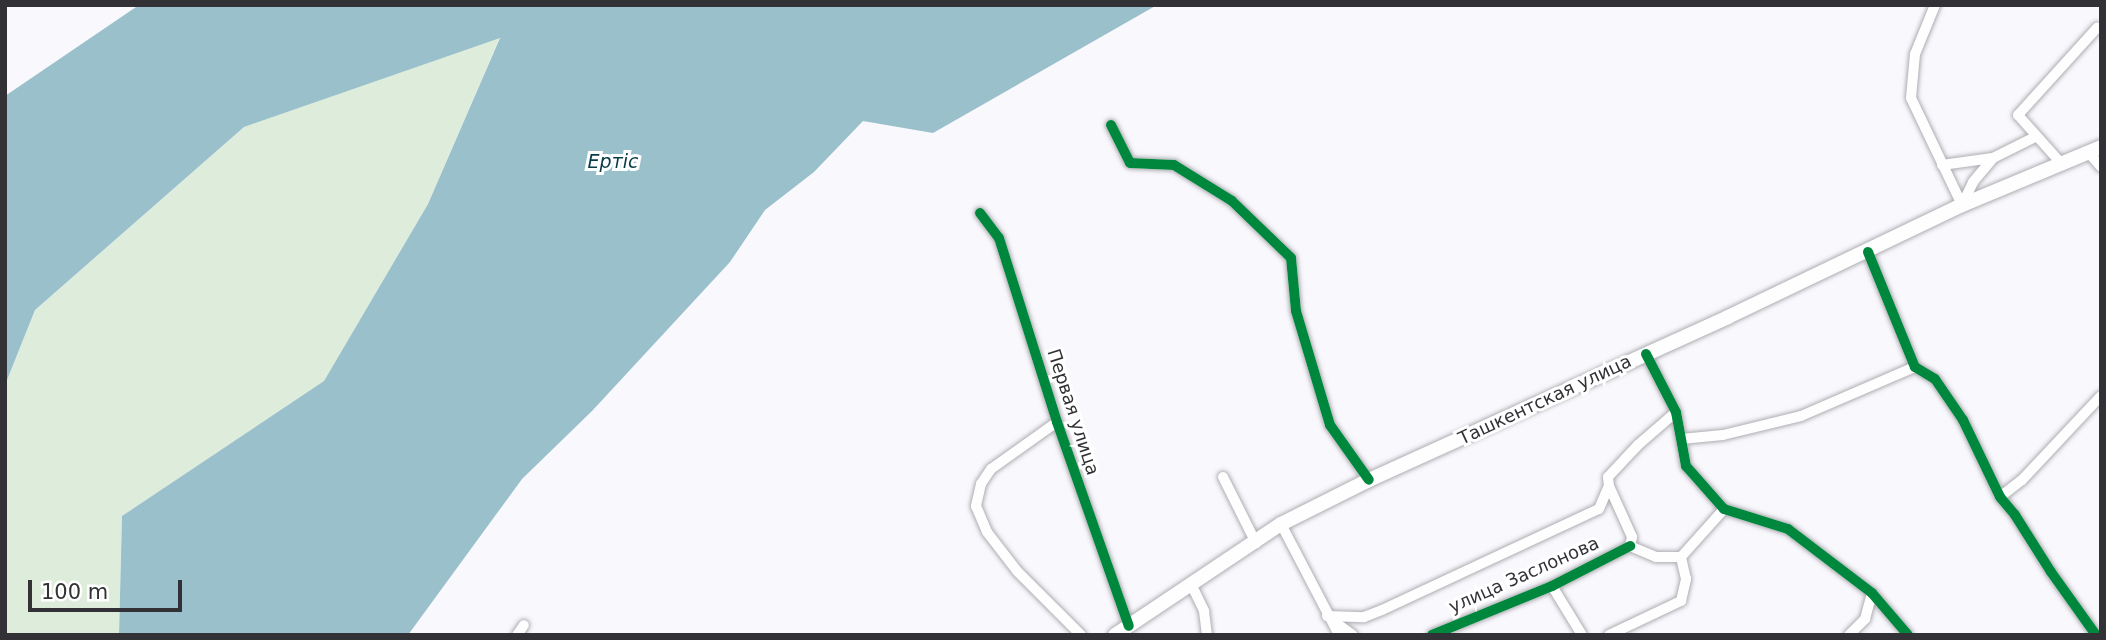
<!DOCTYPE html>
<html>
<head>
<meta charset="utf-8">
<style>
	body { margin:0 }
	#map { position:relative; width:2106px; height:640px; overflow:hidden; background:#f9f8fd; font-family:"DejaVu Sans",sans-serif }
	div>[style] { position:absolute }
	.green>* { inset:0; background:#deeddb }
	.water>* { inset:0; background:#9ac0cc }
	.roads { filter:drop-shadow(0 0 2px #aeadb2) drop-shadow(0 0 2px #aeadb2) }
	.minor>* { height:10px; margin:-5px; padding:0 5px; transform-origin:5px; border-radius:5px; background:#fefeff }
	.secondary>* { height:14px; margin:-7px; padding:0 7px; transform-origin:7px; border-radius:7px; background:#fefeff }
	.cycleway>* { height:10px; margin:-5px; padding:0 5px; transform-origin:5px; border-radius:5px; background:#00873e }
	span { translate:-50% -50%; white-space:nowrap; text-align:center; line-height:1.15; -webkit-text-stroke:6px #fff; paint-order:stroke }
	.street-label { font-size:18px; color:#323236 }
	.water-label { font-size:19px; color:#063b47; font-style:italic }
	.frame { position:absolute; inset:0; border:7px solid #323236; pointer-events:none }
	.scale { position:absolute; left:28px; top:580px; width:154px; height:32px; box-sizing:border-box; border:4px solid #323236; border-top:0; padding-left:9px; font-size:21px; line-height:24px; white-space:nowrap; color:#323236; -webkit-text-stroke:5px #fff; paint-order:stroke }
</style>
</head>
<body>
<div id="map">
	<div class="green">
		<div style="clip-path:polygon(500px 37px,428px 204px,324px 381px,122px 516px,119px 635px,5px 635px,5px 385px,35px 310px,244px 127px)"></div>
	</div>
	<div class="water">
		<div style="clip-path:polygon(139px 5px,1157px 5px,933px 133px,863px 121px,814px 172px,765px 210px,730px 262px,592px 411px,522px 479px,408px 635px,119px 635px,122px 516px,324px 381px,428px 204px,500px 38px,244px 127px,35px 310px,5px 385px,5px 96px)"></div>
	</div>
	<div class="roads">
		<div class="minor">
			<div style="left:1935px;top:5px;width:53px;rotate:112.2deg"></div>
			<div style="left:1915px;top:54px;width:44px;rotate:95.2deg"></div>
			<div style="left:1911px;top:98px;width:119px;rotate:64.5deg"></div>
			<div style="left:1111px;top:125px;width:42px;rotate:63.4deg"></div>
			<div style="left:1130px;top:163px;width:44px;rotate:2.6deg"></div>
			<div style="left:1174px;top:165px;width:68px;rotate:31.8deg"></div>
			<div style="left:1232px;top:201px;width:82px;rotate:44deg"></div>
			<div style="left:1291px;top:258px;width:53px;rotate:84.6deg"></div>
			<div style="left:1296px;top:311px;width:119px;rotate:73.4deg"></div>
			<div style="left:1330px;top:425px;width:67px;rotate:54.7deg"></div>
			<div style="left:2088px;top:152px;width:20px;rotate:49deg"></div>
			<div style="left:2060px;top:162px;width:63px;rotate:-131.8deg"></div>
			<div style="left:2018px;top:115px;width:118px;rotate:-47.8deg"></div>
			<div style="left:1942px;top:165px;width:51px;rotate:-7.8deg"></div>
			<div style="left:1993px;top:158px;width:47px;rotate:-26.6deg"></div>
			<div style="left:1962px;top:205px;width:25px;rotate:-64deg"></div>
			<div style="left:1973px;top:182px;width:31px;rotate:-50deg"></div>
			<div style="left:980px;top:213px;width:31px;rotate:53deg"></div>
			<div style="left:999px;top:238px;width:193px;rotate:72.5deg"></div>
			<div style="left:1057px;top:422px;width:216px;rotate:70.6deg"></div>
			<div style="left:1868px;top:252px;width:124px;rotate:67.8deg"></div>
			<div style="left:1915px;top:367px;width:23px;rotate:31deg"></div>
			<div style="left:1935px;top:379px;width:50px;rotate:55.7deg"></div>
			<div style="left:1963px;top:420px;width:85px;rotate:64.3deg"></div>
			<div style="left:2000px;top:497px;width:23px;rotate:50deg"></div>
			<div style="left:2015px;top:515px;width:67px;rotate:57.7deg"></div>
			<div style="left:2051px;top:572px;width:77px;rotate:54.5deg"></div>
			<div style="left:1646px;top:354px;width:65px;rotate:62.7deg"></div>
			<div style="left:1676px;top:412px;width:55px;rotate:79.5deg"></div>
			<div style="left:1686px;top:466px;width:57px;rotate:48.5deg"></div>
			<div style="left:1724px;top:509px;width:67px;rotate:17.4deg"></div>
			<div style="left:1788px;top:529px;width:106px;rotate:37.3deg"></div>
			<div style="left:1872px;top:593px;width:55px;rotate:49.4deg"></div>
			<div style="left:1676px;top:412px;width:50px;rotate:139deg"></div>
			<div style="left:1638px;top:445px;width:44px;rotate:133.2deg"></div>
			<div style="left:1608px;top:477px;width:9px;rotate:84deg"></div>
			<div style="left:1609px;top:486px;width:56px;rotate:65.7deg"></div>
			<div style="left:1632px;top:537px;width:9px;rotate:103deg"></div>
			<div style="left:1630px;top:546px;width:28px;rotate:23deg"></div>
			<div style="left:1656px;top:557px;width:25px"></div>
			<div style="left:1681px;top:557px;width:64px;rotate:-48.1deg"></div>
			<div style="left:1057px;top:422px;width:81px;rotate:144.5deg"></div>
			<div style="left:991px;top:469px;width:18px;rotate:124deg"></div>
			<div style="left:981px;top:484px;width:23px;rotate:103deg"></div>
			<div style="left:976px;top:506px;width:28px;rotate:67deg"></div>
			<div style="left:987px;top:532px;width:49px;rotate:52.4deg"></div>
			<div style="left:1017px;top:571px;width:91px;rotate:45deg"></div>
			<div style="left:1681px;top:439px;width:42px;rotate:-5.4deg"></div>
			<div style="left:1723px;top:435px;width:80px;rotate:-13.7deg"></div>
			<div style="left:1801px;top:416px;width:124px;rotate:-23.3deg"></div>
			<div style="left:1223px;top:477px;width:74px;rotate:63.4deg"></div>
			<div style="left:2000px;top:497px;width:28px;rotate:-38deg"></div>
			<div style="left:2022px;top:480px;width:115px;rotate:-46.8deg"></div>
			<div style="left:1281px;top:524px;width:125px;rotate:62.4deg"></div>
			<div style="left:1192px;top:586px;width:28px;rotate:64deg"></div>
			<div style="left:1204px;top:611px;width:24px;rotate:83deg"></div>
			<div style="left:1552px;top:586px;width:57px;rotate:58.5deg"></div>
			<div style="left:1327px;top:616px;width:37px;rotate:2deg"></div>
			<div style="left:1364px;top:617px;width:19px;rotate:-21deg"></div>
			<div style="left:1382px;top:610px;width:239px;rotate:-25deg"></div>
			<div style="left:1599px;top:509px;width:25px;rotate:-67deg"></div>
			<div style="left:1335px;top:622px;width:22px;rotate:36deg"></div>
			<div style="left:517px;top:635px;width:12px;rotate:-55deg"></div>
			<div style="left:1432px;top:635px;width:130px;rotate:-22.2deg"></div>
			<div style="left:1552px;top:586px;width:88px;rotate:-27.1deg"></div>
			<div style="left:1609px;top:635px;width:80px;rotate:-25.3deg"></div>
			<div style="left:1681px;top:601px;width:23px;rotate:-77deg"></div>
			<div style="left:1686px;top:579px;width:23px;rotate:-103deg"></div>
			<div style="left:1849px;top:635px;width:23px;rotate:-45deg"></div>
			<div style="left:1865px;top:619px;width:27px;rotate:-75deg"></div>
		</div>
		<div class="secondary">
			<div style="left:1115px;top:635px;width:200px;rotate:-33.8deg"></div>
			<div style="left:1281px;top:524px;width:98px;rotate:-26.6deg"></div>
			<div style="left:1369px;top:480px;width:394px;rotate:-24.4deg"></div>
			<div style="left:1728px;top:317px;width:259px;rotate:-25.6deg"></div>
			<div style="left:1962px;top:205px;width:151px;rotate:-22.6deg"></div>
		</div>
	</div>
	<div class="cycleway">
		<div style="left:1111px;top:125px;width:42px;rotate:63.4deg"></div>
		<div style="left:1130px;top:163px;width:44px;rotate:2.6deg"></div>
		<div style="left:1174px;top:165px;width:68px;rotate:31.8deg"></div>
		<div style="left:1232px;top:201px;width:82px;rotate:44deg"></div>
		<div style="left:1291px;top:258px;width:53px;rotate:84.6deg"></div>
		<div style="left:1296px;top:311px;width:119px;rotate:73.4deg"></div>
		<div style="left:1330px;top:425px;width:67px;rotate:54.7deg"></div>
		<div style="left:980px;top:213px;width:31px;rotate:53deg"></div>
		<div style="left:999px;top:238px;width:193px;rotate:72.5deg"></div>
		<div style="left:1057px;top:422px;width:216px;rotate:70.6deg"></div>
		<div style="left:1868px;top:252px;width:124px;rotate:67.8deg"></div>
		<div style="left:1915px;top:367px;width:23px;rotate:31deg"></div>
		<div style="left:1935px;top:379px;width:50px;rotate:55.7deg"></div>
		<div style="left:1963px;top:420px;width:85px;rotate:64.3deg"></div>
		<div style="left:2000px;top:497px;width:23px;rotate:50deg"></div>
		<div style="left:2015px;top:515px;width:67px;rotate:57.7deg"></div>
		<div style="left:2051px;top:572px;width:77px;rotate:54.5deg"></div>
		<div style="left:1646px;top:354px;width:65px;rotate:62.7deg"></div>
		<div style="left:1676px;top:412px;width:55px;rotate:79.5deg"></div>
		<div style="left:1686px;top:466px;width:57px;rotate:48.5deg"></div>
		<div style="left:1724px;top:509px;width:67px;rotate:17.4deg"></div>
		<div style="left:1788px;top:529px;width:106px;rotate:37.3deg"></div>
		<div style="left:1872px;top:593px;width:55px;rotate:49.4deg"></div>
		<div style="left:1432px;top:635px;width:130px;rotate:-22.2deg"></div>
		<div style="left:1552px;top:586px;width:88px;rotate:-27.1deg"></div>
	</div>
	<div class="street-label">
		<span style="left:1545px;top:400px;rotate:-25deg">Ташкентская улица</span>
		<span style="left:1073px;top:412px;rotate:72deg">Первая улица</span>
		<span style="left:1524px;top:575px;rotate:-24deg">улица Заслонова</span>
	</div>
	<div class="water-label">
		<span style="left:613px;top:162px">Ертіс</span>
	</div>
	<div class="frame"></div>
	<div class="scale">100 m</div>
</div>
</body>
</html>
